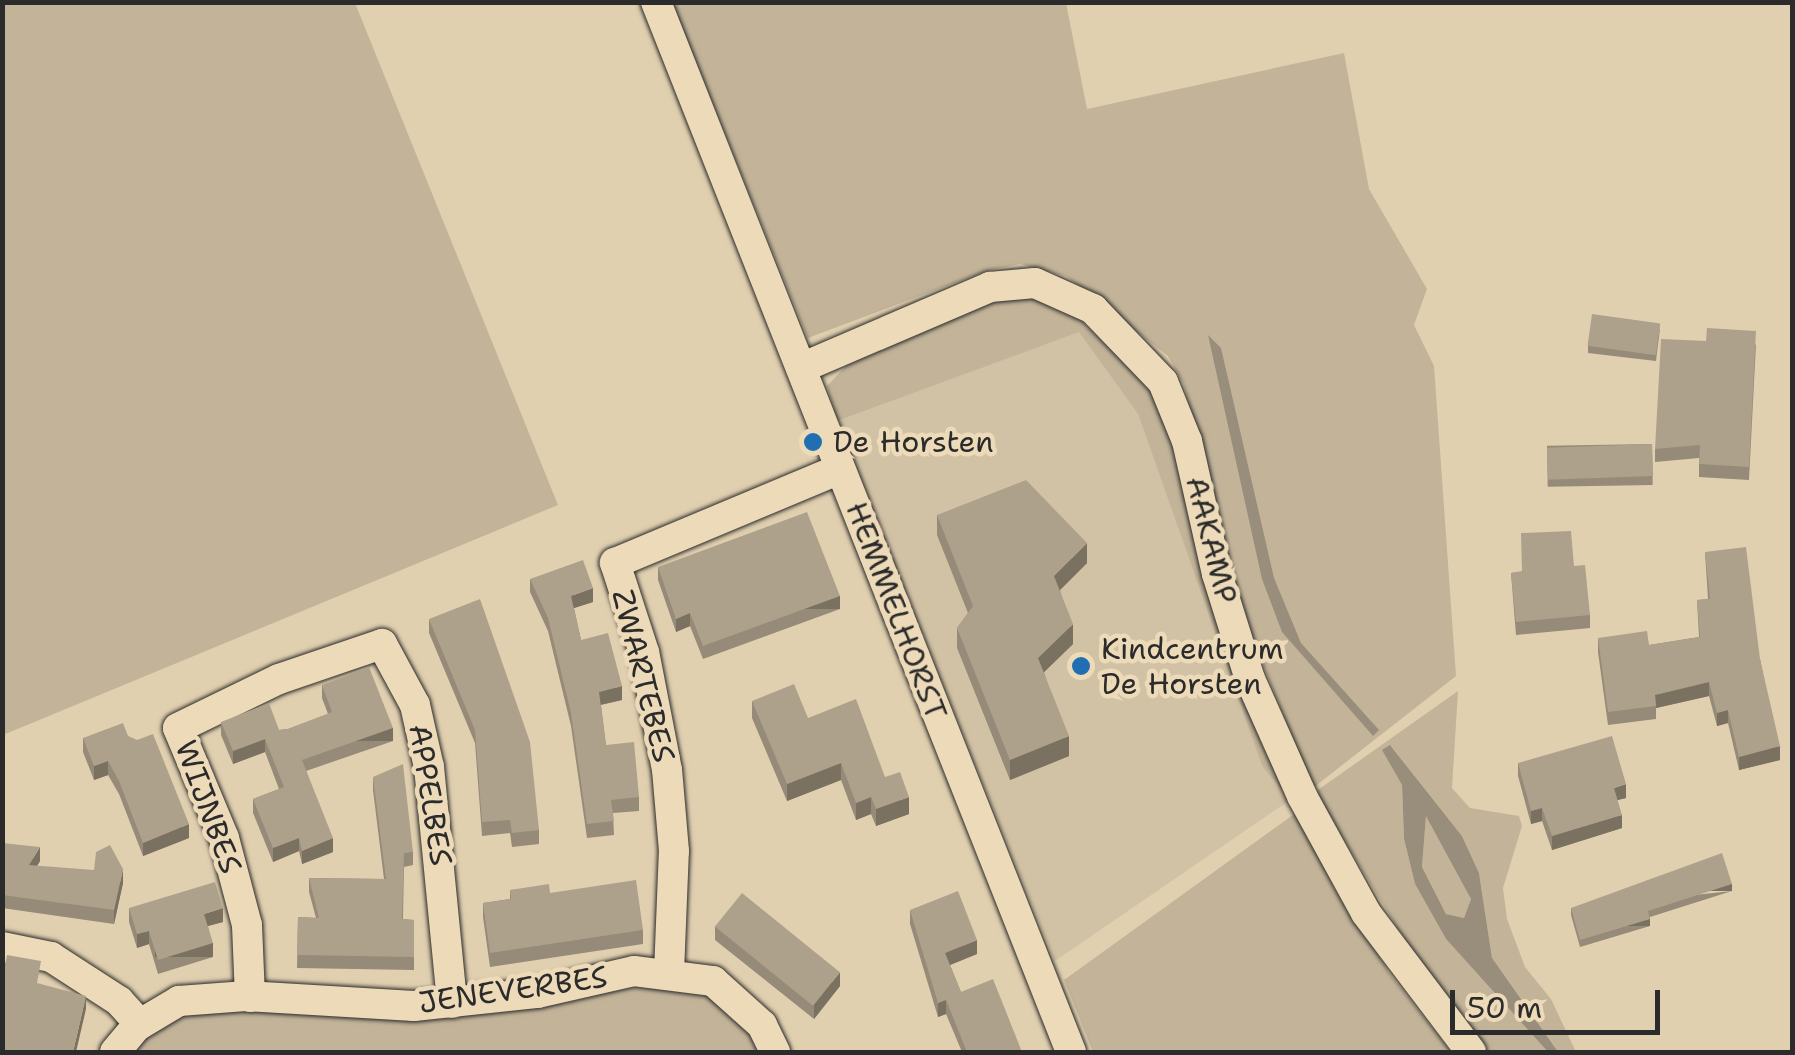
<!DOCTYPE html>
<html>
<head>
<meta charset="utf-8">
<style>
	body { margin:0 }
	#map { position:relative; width:1795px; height:1055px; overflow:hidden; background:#e1d0b0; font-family:"Shantell Sans",sans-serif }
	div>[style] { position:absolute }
	.built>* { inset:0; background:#d2c2a5 }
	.green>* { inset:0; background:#c3b499 }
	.water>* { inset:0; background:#998e7b }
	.roads { filter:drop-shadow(0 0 2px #2b2b2b) drop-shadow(0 0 2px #2b2b2b) }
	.minor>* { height:30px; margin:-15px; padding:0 15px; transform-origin:15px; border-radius:15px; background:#eddab8 }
	.wall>* { inset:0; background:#968a78; transform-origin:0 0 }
	.shaded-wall>* { inset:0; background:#7a7161; transform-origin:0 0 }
	.building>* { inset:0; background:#aea18b; transform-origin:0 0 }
	.dots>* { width:28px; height:28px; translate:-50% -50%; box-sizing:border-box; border:5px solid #eddab8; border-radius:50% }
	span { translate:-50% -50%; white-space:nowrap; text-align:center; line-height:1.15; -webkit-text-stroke:9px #eddab8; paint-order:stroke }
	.poi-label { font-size:30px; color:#2b2b2b }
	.left { translate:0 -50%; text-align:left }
	.street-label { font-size:30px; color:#2b2b2b }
	.frame { position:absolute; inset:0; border:5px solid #2b2b2b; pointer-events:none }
	.scale { position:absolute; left:1450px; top:990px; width:210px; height:45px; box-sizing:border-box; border:5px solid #2b2b2b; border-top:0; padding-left:12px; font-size:30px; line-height:35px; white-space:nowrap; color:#2b2b2b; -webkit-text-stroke:8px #eddab8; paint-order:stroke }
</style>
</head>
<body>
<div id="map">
	<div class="built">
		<div style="clip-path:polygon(1079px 331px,1138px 414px,1262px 766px,1290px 800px,1055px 961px,837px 421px)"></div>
	</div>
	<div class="green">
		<div style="clip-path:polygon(3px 2px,355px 3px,558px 505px,3px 735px)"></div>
		<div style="clip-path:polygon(672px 3px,1066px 3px,1087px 109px,1344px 53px,1369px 189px,1427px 289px,1414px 325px,1434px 366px,1456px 676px,1313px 788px,1239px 605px,1184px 385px,1168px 356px,1066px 276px,1020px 264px,989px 270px,808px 338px)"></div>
		<div style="clip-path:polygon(1013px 289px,1069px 309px,1164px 400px,1201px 568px,1290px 800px,1262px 766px,1138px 414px,1079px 332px,837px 421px,827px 386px,865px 346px)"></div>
		<div style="clip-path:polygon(1458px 691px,1452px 788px,1470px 808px,1519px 816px,1522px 826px,1503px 888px,1507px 919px,1525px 967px,1551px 999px,1576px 1052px,1558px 1052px,1508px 990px,1492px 958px,1479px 873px,1462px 836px,1391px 746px,1383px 751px,1402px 785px,1404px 839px,1415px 884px,1446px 939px,1548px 1052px,1486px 1052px,1437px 993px,1315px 792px)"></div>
		<div style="clip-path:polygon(1297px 812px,1389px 973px,1451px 1052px,1093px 1052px,1064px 980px)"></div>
		<div style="clip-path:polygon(1426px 816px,1432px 817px,1471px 899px,1464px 918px,1446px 914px,1422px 867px)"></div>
		<div style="clip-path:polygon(671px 983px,700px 990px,739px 1017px,763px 1052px,131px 1052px,160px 1023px,208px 1008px,407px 1016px)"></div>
	</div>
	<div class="water">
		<div style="clip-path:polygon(1208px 335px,1221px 348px,1274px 578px,1301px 643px,1379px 730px,1373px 736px,1282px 632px,1262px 579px)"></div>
		<div style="clip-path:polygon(evenodd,1390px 745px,1462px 836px,1479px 873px,1492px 958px,1558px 1052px,1548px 1052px,1446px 939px,1415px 884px,1404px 839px,1402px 785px,1382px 750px,1390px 745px,1426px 816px,1471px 899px,1464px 918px,1446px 914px,1422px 867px,1426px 816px)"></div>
	</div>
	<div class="roads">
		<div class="minor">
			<div style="left:656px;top:2px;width:1129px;rotate:68.43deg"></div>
			<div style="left:801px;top:368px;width:206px;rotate:-23.2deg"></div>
			<div style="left:990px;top:287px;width:45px;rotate:-5.1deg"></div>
			<div style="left:1035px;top:283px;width:64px;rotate:24.1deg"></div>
			<div style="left:1093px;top:309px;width:101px;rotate:46.2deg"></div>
			<div style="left:1163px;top:382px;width:64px;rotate:67.9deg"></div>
			<div style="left:1187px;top:441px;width:136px;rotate:77.3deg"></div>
			<div style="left:1217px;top:574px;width:110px;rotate:72.6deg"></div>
			<div style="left:1250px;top:679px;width:128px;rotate:66deg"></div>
			<div style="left:1302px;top:796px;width:133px;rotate:61.3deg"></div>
			<div style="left:1366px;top:913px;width:174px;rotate:52.9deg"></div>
			<div style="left:2px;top:947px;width:50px;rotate:11.5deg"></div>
			<div style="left:51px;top:957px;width:81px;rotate:32.9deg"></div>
			<div style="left:119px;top:1001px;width:31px;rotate:48deg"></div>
			<div style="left:669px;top:973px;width:122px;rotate:-87.7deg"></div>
			<div style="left:674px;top:851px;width:81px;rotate:-94.9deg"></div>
			<div style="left:667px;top:770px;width:120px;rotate:-101deg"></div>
			<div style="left:644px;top:652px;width:94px;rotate:-108deg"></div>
			<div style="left:615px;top:563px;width:244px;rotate:-22.7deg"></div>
			<div style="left:250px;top:997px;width:72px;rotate:-92.4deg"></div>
			<div style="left:247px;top:925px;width:90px;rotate:-104.8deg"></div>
			<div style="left:224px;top:838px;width:119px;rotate:-112.7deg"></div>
			<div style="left:178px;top:728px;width:112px;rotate:-25.9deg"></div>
			<div style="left:279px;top:679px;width:109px;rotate:-18.8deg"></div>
			<div style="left:382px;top:644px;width:69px;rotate:61.6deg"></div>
			<div style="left:415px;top:705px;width:64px;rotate:77.3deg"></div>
			<div style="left:429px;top:767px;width:237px;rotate:84.4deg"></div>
			<div style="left:115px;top:1052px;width:34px;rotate:-50deg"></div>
			<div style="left:137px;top:1026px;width:49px;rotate:-30.8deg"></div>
			<div style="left:179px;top:1001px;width:67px;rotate:-4.3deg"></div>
			<div style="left:246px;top:996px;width:168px;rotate:3.4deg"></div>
			<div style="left:414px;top:1006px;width:125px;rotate:-6deg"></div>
			<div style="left:538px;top:993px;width:98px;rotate:-12.9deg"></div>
			<div style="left:634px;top:971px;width:80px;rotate:7.2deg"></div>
			<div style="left:713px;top:981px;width:66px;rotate:41.9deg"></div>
			<div style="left:762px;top:1025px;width:30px;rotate:64deg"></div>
		</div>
	</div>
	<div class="wall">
		<div style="clip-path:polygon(1660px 329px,1656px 361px,1588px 353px,1588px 346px)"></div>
		<div style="clip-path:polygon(1756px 344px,1749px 480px,1699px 477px,1699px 458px,1655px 462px,1655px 449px)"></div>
		<div style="left:1652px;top:444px;width:41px;height:105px;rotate:89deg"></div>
		<div style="clip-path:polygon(937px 515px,1087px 563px,1060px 590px,1073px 644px,1044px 672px,1069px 756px,1010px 780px,957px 648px,957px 628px,968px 613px,937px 535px)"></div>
		<div style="clip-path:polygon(1705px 552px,1760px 659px,1780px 760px,1739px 770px,1728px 723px,1717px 726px,1709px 696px,1656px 708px,1656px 719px,1608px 725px,1598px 652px,1598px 638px,1649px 645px,1699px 637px,1697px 600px,1708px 599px)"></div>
		<div style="clip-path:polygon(1574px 566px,1590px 615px,1590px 628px,1516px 635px,1511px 573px)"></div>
		<div style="clip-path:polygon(658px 567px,840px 609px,703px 659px,690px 626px,676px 632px,658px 580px)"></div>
		<div style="clip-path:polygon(530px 579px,593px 602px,574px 608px,581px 640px,622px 700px,601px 705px,606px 745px,639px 797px,639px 811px,613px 813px,614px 835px,587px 838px,571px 726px,548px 631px,530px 592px)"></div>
		<div style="clip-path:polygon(429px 619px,539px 830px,539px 844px,512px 847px,510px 833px,482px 836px,475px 743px,429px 633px)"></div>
		<div style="clip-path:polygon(322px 685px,393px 741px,306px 771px,333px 852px,302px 864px,299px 851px,273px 862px,253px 813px,253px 799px,279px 789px,265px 752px,233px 764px,221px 735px,221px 722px,279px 730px,288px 729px,328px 714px,322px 698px)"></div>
		<div style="clip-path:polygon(752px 701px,808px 718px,885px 777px,909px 814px,876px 826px,871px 814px,856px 820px,841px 780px,787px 801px,752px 718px)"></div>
		<div style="clip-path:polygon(128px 736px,189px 838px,143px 856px,119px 794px,108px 775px,94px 780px,83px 752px,83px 738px)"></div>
		<div style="clip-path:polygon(1518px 763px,1626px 798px,1617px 800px,1622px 828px,1552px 850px,1542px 821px,1531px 824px,1518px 776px)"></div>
		<div style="clip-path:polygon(373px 777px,413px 852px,413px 865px,404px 867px,403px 919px,414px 920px,414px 970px,297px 968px,298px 917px,316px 918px,309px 892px,309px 878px,384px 879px,373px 790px)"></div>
		<div style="clip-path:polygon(2px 843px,40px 861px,37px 866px,123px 883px,114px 924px,2px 908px)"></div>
		<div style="clip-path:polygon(510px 890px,550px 893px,643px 930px,643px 944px,490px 967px,483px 917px,483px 903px,510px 899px)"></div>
		<div style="clip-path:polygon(1732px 891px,1650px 917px,1650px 926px,1580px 947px,1571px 915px,1571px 908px)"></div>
		<div style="clip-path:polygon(129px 908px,223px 922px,208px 926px,213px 957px,158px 974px,149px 944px,137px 948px,129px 922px)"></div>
		<div style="clip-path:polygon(910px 910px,977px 954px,950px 965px,961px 992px,1022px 1052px,962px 1052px,946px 1014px,938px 1017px,910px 924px)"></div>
		<div style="clip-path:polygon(715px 926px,840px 986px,814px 1019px,715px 940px)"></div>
	</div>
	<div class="shaded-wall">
		<div style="clip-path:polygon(1087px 543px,1087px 563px,1054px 596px,1054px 576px)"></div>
		<div style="clip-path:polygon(593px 588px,593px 602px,571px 609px,571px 596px)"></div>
		<div style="left:840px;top:596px;width:13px;height:146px;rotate:90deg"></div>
		<div style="clip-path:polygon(690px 613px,690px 626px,676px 632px,676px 619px)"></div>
		<div style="clip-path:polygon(1073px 624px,1073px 644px,1038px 678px,1038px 658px)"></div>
		<div style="clip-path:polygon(1709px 682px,1709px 696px,1656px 708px,1655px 695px)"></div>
		<div style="clip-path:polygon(622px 686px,622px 700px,599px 705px,599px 692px)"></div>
		<div style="clip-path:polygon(1728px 710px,1728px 723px,1717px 726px,1717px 713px)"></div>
		<div style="left:393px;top:728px;width:13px;height:96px;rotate:90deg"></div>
		<div style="clip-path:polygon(1069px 736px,1069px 756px,1010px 780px,1010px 760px)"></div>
		<div style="clip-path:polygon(265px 739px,265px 752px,233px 764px,233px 751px)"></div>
		<div style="clip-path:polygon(1780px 746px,1780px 760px,1739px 770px,1739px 757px)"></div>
		<div style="clip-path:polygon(108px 761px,108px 775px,94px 780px,94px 766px)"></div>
		<div style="clip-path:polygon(841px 763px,841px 780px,787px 801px,787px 784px)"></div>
		<div style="clip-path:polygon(1626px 784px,1626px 798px,1614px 801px,1614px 788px)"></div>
		<div style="clip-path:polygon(871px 797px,871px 814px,856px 820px,856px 803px)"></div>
		<div style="clip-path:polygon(909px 797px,909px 814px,876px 826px,876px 809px)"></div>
		<div style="clip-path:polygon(1542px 808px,1542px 821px,1531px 824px,1531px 811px)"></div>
		<div style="clip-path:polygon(1622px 815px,1622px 828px,1552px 850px,1552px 836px)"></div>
		<div style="clip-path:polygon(189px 824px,189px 838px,143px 856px,143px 843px)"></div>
		<div style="clip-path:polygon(299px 838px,299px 851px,273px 862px,273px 848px)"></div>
		<div style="clip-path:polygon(333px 838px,333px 852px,302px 864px,302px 851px)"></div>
		<div style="clip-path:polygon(40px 847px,40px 861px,29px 879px,29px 865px)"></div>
		<div style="clip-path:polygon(123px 869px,123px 883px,114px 924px,114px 910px)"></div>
		<div style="left:1732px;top:884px;width:7px;height:88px;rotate:90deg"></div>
		<div style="clip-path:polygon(223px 908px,223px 922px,204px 927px,204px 914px)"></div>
		<div style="left:1650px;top:919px;width:7px;height:73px;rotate:90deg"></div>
		<div style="clip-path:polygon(149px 931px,149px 944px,137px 948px,137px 934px)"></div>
		<div style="clip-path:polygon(977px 940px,977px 954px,945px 967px,945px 953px)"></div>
		<div style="left:213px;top:943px;width:14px;height:58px;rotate:90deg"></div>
		<div style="clip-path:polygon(840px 972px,840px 986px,814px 1019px,814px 1005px)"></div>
		<div style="clip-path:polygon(86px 996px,86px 1009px,76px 1052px,73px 1052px)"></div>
		<div style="clip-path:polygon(946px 1000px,946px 1014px,938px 1017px,938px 1003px)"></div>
	</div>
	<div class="building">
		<div style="left:1592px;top:314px;width:69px;height:32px;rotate:8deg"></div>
		<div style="clip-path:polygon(1707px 328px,1756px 331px,1749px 467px,1699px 464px,1700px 445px,1655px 449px,1661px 339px,1706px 341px)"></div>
		<div style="left:1652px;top:444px;width:32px;height:105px;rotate:88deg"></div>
		<div style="clip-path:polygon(1026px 480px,1087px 543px,1054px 576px,1073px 624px,1038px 658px,1069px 736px,1010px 760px,957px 628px,973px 606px,937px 515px)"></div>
		<div style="clip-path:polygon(807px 512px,840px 596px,703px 646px,690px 613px,676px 619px,658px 567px)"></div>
		<div style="clip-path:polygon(1571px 531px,1574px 566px,1585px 565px,1590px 615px,1516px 622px,1511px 573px,1522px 571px,1521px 533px)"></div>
		<div style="clip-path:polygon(1746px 547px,1760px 659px,1780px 746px,1739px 757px,1728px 710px,1717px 713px,1709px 682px,1655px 695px,1656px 706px,1608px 712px,1598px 638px,1647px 631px,1649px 645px,1700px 637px,1697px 600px,1710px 599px,1705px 552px)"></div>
		<div style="clip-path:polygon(583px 560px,593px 588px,571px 596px,581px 640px,608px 633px,622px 686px,599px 692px,606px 745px,634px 742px,639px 797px,611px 800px,614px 821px,587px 824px,571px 713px,548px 618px,530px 579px)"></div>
		<div style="clip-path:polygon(480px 599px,530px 742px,539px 830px,512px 833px,510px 820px,482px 822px,475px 730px,429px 619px)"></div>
		<div style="clip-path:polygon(369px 667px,393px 728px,302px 760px,333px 838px,302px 851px,299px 838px,273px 848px,253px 799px,284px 787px,265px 739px,233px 751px,221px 722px,269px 703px,279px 730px,288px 729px,332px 712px,322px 685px)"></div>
		<div style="clip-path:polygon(794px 684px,808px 718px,856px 699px,885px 777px,900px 772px,909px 797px,876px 809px,871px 797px,856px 803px,841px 763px,787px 784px,752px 701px)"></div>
		<div style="clip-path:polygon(123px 723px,128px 736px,137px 740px,153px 734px,189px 824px,143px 843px,119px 781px,108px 761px,94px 766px,83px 738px)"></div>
		<div style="clip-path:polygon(1612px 736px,1626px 784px,1614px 788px,1622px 815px,1552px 836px,1542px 808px,1531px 811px,1518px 763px)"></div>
		<div style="clip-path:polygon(403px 764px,413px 852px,404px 853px,402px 919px,414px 920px,414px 957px,297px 955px,298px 917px,319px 918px,309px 878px,386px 879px,373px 777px)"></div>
		<div style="clip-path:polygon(2px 843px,40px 847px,29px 865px,94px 870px,96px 852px,110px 845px,123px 869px,114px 910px,2px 895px)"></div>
		<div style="clip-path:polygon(1722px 853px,1732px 884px,1648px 911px,1650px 919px,1580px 940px,1571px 908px)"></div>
		<div style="clip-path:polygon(636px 880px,643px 930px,490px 953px,483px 903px,511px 899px,510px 890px,549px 884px,550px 893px)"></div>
		<div style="clip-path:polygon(215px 882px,223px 908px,204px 914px,213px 943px,158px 960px,149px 931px,137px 934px,129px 908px)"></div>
		<div style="clip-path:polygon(958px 891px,977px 940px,945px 953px,961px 992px,993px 979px,1022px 1052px,967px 1052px,946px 1000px,938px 1003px,910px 910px)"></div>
		<div style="left:742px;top:893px;width:126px;height:43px;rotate:39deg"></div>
		<div style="clip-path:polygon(7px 955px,41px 961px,37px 983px,86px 996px,73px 1052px,2px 1052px,2px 979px)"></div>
	</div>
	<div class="dots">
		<div style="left:813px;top:442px;background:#1f6fb2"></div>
		<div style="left:1081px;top:666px;background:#1f6fb2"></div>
	</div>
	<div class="poi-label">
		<span class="left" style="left:833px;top:442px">De Horsten</span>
		<span class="left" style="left:1101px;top:666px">Kindcentrum<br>De Horsten</span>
	</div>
	<div class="street-label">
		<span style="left:1211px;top:540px;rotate:76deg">AAKAMP</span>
		<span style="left:896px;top:611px;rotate:69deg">HEMMELHORST</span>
		<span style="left:643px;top:676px;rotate:76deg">ZWARTEBES</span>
		<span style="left:430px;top:795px;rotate:81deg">APPELBES</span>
		<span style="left:208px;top:807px;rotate:70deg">WIJNBES</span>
		<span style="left:513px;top:990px;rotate:-8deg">JENEVERBES</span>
	</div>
	<div class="frame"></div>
	<div class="scale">50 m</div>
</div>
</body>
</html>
